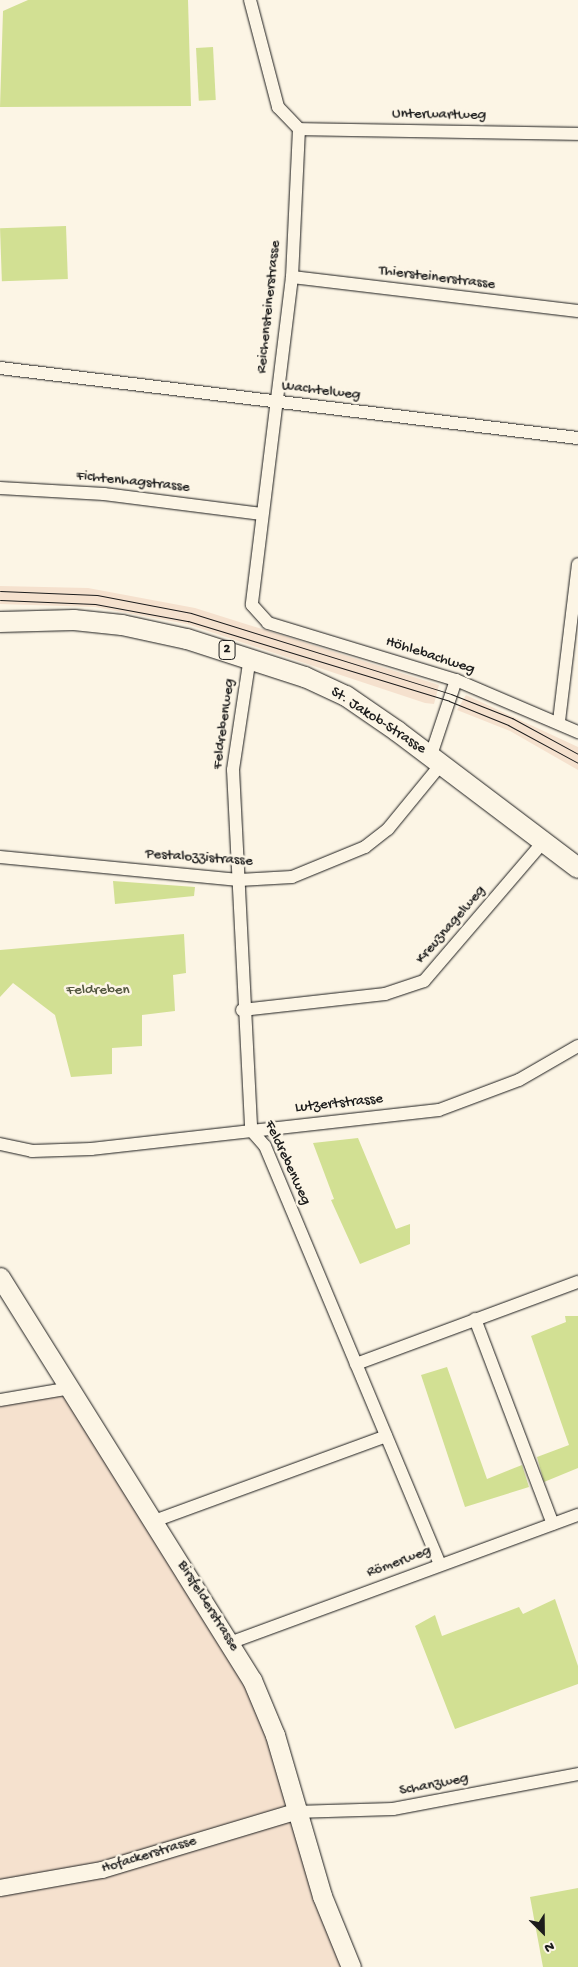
<!DOCTYPE html>
<html>
<head>
<meta charset="utf-8">
<style>
	body { margin:0 }
	#map { position:relative; width:578px; height:1967px; overflow:hidden; background:#fcf5e5; font-family:"Gochi Hand",sans-serif }
	div>[style] { position:absolute }
	.built>* { inset:0; background:#f5e1ce }
	.green>* { inset:0; background:#d2e093; transform-origin:0 0 }
	.roads { filter:drop-shadow(0 0 1px #1c1c1c) drop-shadow(0 0 1px #1c1c1c) }
	.minor>* { height:12px; margin:-6px; padding:0 6px; transform-origin:6px; border-radius:6px; background:#fcf5e5 }
	.tertiary>* { height:16px; margin:-8px; padding:0 8px; transform-origin:8px; border-radius:8px; background:#fcf5e5 }
	.secondary>* { height:19px; margin:-9.5px; padding:0 9.5px; transform-origin:9.5px; border-radius:9.5px; background:#fcf5e5 }
	.primary>* { height:20px; margin:-10px; padding:0 10px; transform-origin:10px; border-radius:10px; background:#fcf5e5 }
	.tram>* { height:1px; margin:-0.5px; padding:0 0.5px; transform-origin:0.5px; border-radius:0.5px; background:#1c1c1c }
	span { translate:-50% -50%; white-space:nowrap; text-align:center; line-height:1.15; -webkit-text-stroke:5px #fcf5e5; paint-order:stroke }
	.shield-label span { padding:1px 4px; background:#fcf5e5; border:1px solid; border-radius:4px; -webkit-text-stroke-width:0 }
	.shield-label { font-size:14px; color:#1c1c1c; font-weight:700 }
	.street-label { font-size:15px; color:#1c1c1c }
	.park-label { font-size:15px; color:#535740 }
	.north { position:absolute; left:518px; top:1907px; width:50px; height:50px; -webkit-text-stroke:4px #fcf5e5; paint-order:stroke; rotate:157deg; font-size:14px; font-weight:700; line-height:20px; text-align:center; color:#1c1c1c }
	.north::after { content:''; display:block; margin:auto; width:18px; height:22px; background:#1c1c1c; clip-path:polygon(50% 0,100% 100%,50% 72%,0 100%) }
</style>
</head>
<body>
<div id="map">
	<div class="built">
		<div style="clip-path:polygon(0 586px,88px 588px,195px 608px,439px 685px,434px 704px,425px 703px,187px 624px,95px 607px,0 604px)"></div>
		<div style="clip-path:polygon(466px 695px,578px 747px,578px 770px,510px 731px,457px 710px)"></div>
		<div style="clip-path:polygon(71px 1388px,232px 1642px,351px 1967px,0 1967px,0 1400px)"></div>
	</div>
	<div class="green">
		<div style="clip-path:polygon(28px 0,188px 0,191px 106px,0 107px,3px 11px)"></div>
		<div style="left:213px;top:47px;width:53px;height:17px;rotate:87deg"></div>
		<div style="left:66px;top:226px;width:53px;height:66px;rotate:88deg"></div>
		<div style="clip-path:polygon(113px 881px,195px 887px,194px 896px,115px 904px)"></div>
		<div style="clip-path:polygon(184px 934px,186px 973px,173px 975px,175px 1011px,142px 1015px,142px 1046px,112px 1048px,112px 1074px,71px 1077px,55px 1015px,13px 983px,0 997px,0 950px)"></div>
		<div style="clip-path:polygon(358px 1138px,396px 1229px,410px 1224px,410px 1244px,360px 1264px,331px 1200px,334px 1199px,313px 1143px)"></div>
		<div style="clip-path:polygon(565px 1316px,578px 1316px,578px 1468px,544px 1482px,537px 1457px,569px 1445px,531px 1336px,566px 1322px)"></div>
		<div style="clip-path:polygon(447px 1367px,487px 1479px,522px 1465px,529px 1487px,465px 1507px,421px 1375px)"></div>
		<div style="clip-path:polygon(555px 1599px,578px 1666px,578px 1684px,455px 1729px,415px 1626px,435px 1615px,442px 1636px,519px 1607px,523px 1614px)"></div>
		<div style="clip-path:polygon(578px 1888px,578px 1967px,543px 1967px,530px 1897px)"></div>
	</div>
	<div class="roads">
		<div class="minor">
			<div style="left:250px;top:0;width:111px;rotate:75.3deg"></div>
			<div style="left:278px;top:107px;width:30px;rotate:46deg"></div>
			<div style="left:299px;top:129px;width:148px;rotate:92.7deg"></div>
			<div style="left:292px;top:277px;width:330px;rotate:97deg"></div>
			<div style="left:252px;top:605px;width:24px;rotate:48deg"></div>
			<div style="left:268px;top:623px;width:196px;rotate:16.9deg"></div>
			<div style="left:456px;top:680px;width:133px;rotate:23.1deg"></div>
			<div style="left:299px;top:129px;width:279px;rotate:1deg"></div>
			<div style="left:292px;top:277px;width:288px;rotate:6.8deg"></div>
			<div style="left:0;top:368px;width:582px;rotate:6.91deg"></div>
			<div style="left:0;top:488px;width:104px;rotate:3.3deg"></div>
			<div style="left:104px;top:494px;width:159px;rotate:7.2deg"></div>
			<div style="left:250px;top:657px;width:114px;rotate:98.6deg"></div>
			<div style="left:233px;top:770px;width:360px;rotate:87.1deg"></div>
			<div style="left:251px;top:1130px;width:21px;rotate:49deg"></div>
			<div style="left:265px;top:1146px;width:453px;rotate:67.3deg"></div>
			<div style="left:559px;top:721px;width:158px;rotate:-83.1deg"></div>
			<div style="left:431px;top:755px;width:79px;rotate:-71.6deg"></div>
			<div style="left:0;top:857px;width:240px;rotate:5.5deg"></div>
			<div style="left:239px;top:880px;width:53px;rotate:-3.2deg"></div>
			<div style="left:292px;top:877px;width:79px;rotate:-22.3deg"></div>
			<div style="left:365px;top:847px;width:29px;rotate:-38deg"></div>
			<div style="left:388px;top:829px;width:85px;rotate:-50.7deg"></div>
			<div style="left:242px;top:1010px;width:144px;rotate:-6.4deg"></div>
			<div style="left:385px;top:994px;width:41px;rotate:-18.4deg"></div>
			<div style="left:424px;top:981px;width:184px;rotate:-49.4deg"></div>
			<div style="left:0;top:1144px;width:33px;rotate:12deg"></div>
			<div style="left:32px;top:1151px;width:59px;rotate:-1.9deg"></div>
			<div style="left:91px;top:1149px;width:350px;rotate:-6.4deg"></div>
			<div style="left:439px;top:1110px;width:85px;rotate:-20.6deg"></div>
			<div style="left:519px;top:1080px;width:68px;rotate:-30deg"></div>
			<div style="left:475px;top:1319px;width:219px;rotate:69.2deg"></div>
			<div style="left:356px;top:1364px;width:237px;rotate:-20.3deg"></div>
			<div style="left:0;top:1400px;width:72px;rotate:-9.6deg"></div>
			<div style="left:154px;top:1521px;width:247px;rotate:-20.1deg"></div>
			<div style="left:232px;top:1642px;width:369px;rotate:-20.2deg"></div>
			<div style="left:295px;top:1812px;width:98px;rotate:-1.8deg"></div>
			<div style="left:393px;top:1809px;width:188px;rotate:-10.7deg"></div>
		</div>
		<div class="tertiary">
			<div style="left:0;top:1888px;width:104px;rotate:-10deg"></div>
			<div style="left:102px;top:1870px;width:202px;rotate:-16.7deg"></div>
		</div>
		<div class="secondary">
			<div style="left:0;top:1277px;width:475px;rotate:58deg"></div>
			<div style="left:252px;top:1680px;width:60px;rotate:67.3deg"></div>
			<div style="left:275px;top:1735px;width:168px;rotate:73.7deg"></div>
			<div style="left:322px;top:1896px;width:77px;rotate:67.8deg"></div>
		</div>
		<div class="primary">
			<div style="left:0;top:622px;width:74px;rotate:-1.5deg"></div>
			<div style="left:74px;top:620px;width:48px;rotate:5.9deg"></div>
			<div style="left:122px;top:625px;width:66px;rotate:12.2deg"></div>
			<div style="left:187px;top:639px;width:124px;rotate:17.9deg"></div>
			<div style="left:305px;top:677px;width:45px;rotate:24.9deg"></div>
			<div style="left:346px;top:696px;width:62px;rotate:34.5deg"></div>
			<div style="left:397px;top:731px;width:227px;rotate:37.1deg"></div>
		</div>
	</div>
	<div class="tram">
		<div style="left:0;top:591px;width:97px;rotate:2.4deg"></div>
		<div style="left:97px;top:595px;width:96px;rotate:10.8deg"></div>
		<div style="left:191px;top:613px;width:272px;rotate:17.3deg"></div>
		<div style="left:451px;top:694px;width:66px;rotate:21.5deg"></div>
		<div style="left:512px;top:718px;width:75px;rotate:28.6deg"></div>
		<div style="left:0;top:600px;width:95px;rotate:2.4deg"></div>
		<div style="left:95px;top:604px;width:95px;rotate:10.4deg"></div>
		<div style="left:188px;top:621px;width:273px;rotate:17deg"></div>
		<div style="left:449px;top:701px;width:64px;rotate:22.1deg"></div>
		<div style="left:508px;top:725px;width:80px;rotate:28.5deg"></div>
	</div>
	<div class="shield-label">
		<span style="left:227px;top:650px">2</span>
	</div>
	<div class="street-label">
		<span style="left:439px;top:115px;rotate:1deg">Unterwartweg</span>
		<span style="left:437px;top:278px;rotate:7deg">Thiersteinerstrasse</span>
		<span style="left:269px;top:307px;rotate:-84deg">Reichensteinerstrasse</span>
		<span style="left:321px;top:391px;rotate:7deg">Wachtelweg</span>
		<span style="left:133px;top:482px;rotate:6deg">Fichtenhagstrasse</span>
		<span style="left:430px;top:656px;rotate:18deg">Höhlebachweg</span>
		<span style="left:378px;top:721px;rotate:33deg">St. Jakob-Strasse</span>
		<span style="left:224px;top:724px;rotate:-82deg">Feldrebenweg</span>
		<span style="left:199px;top:858px;rotate:4deg">Pestalozzistrasse</span>
		<span style="left:451px;top:925px;rotate:-49deg">Kreuznagelweg</span>
		<span style="left:339px;top:1104px;rotate:-6deg">Lutzertstrasse</span>
		<span style="left:287px;top:1163px;rotate:65deg">Feldrebenweg</span>
		<span style="left:399px;top:1562px;rotate:-20deg">Römerweg</span>
		<span style="left:208px;top:1606px;rotate:58deg">Birsfelderstrasse</span>
		<span style="left:434px;top:1785px;rotate:-11deg">Schanzweg</span>
		<span style="left:149px;top:1855px;rotate:-17deg">Hofackerstrasse</span>
	</div>
	<div class="park-label">
		<span style="left:98px;top:991px">Feldreben</span>
	</div>
	<div class="north">N</div>
</div>
</body>
</html>
